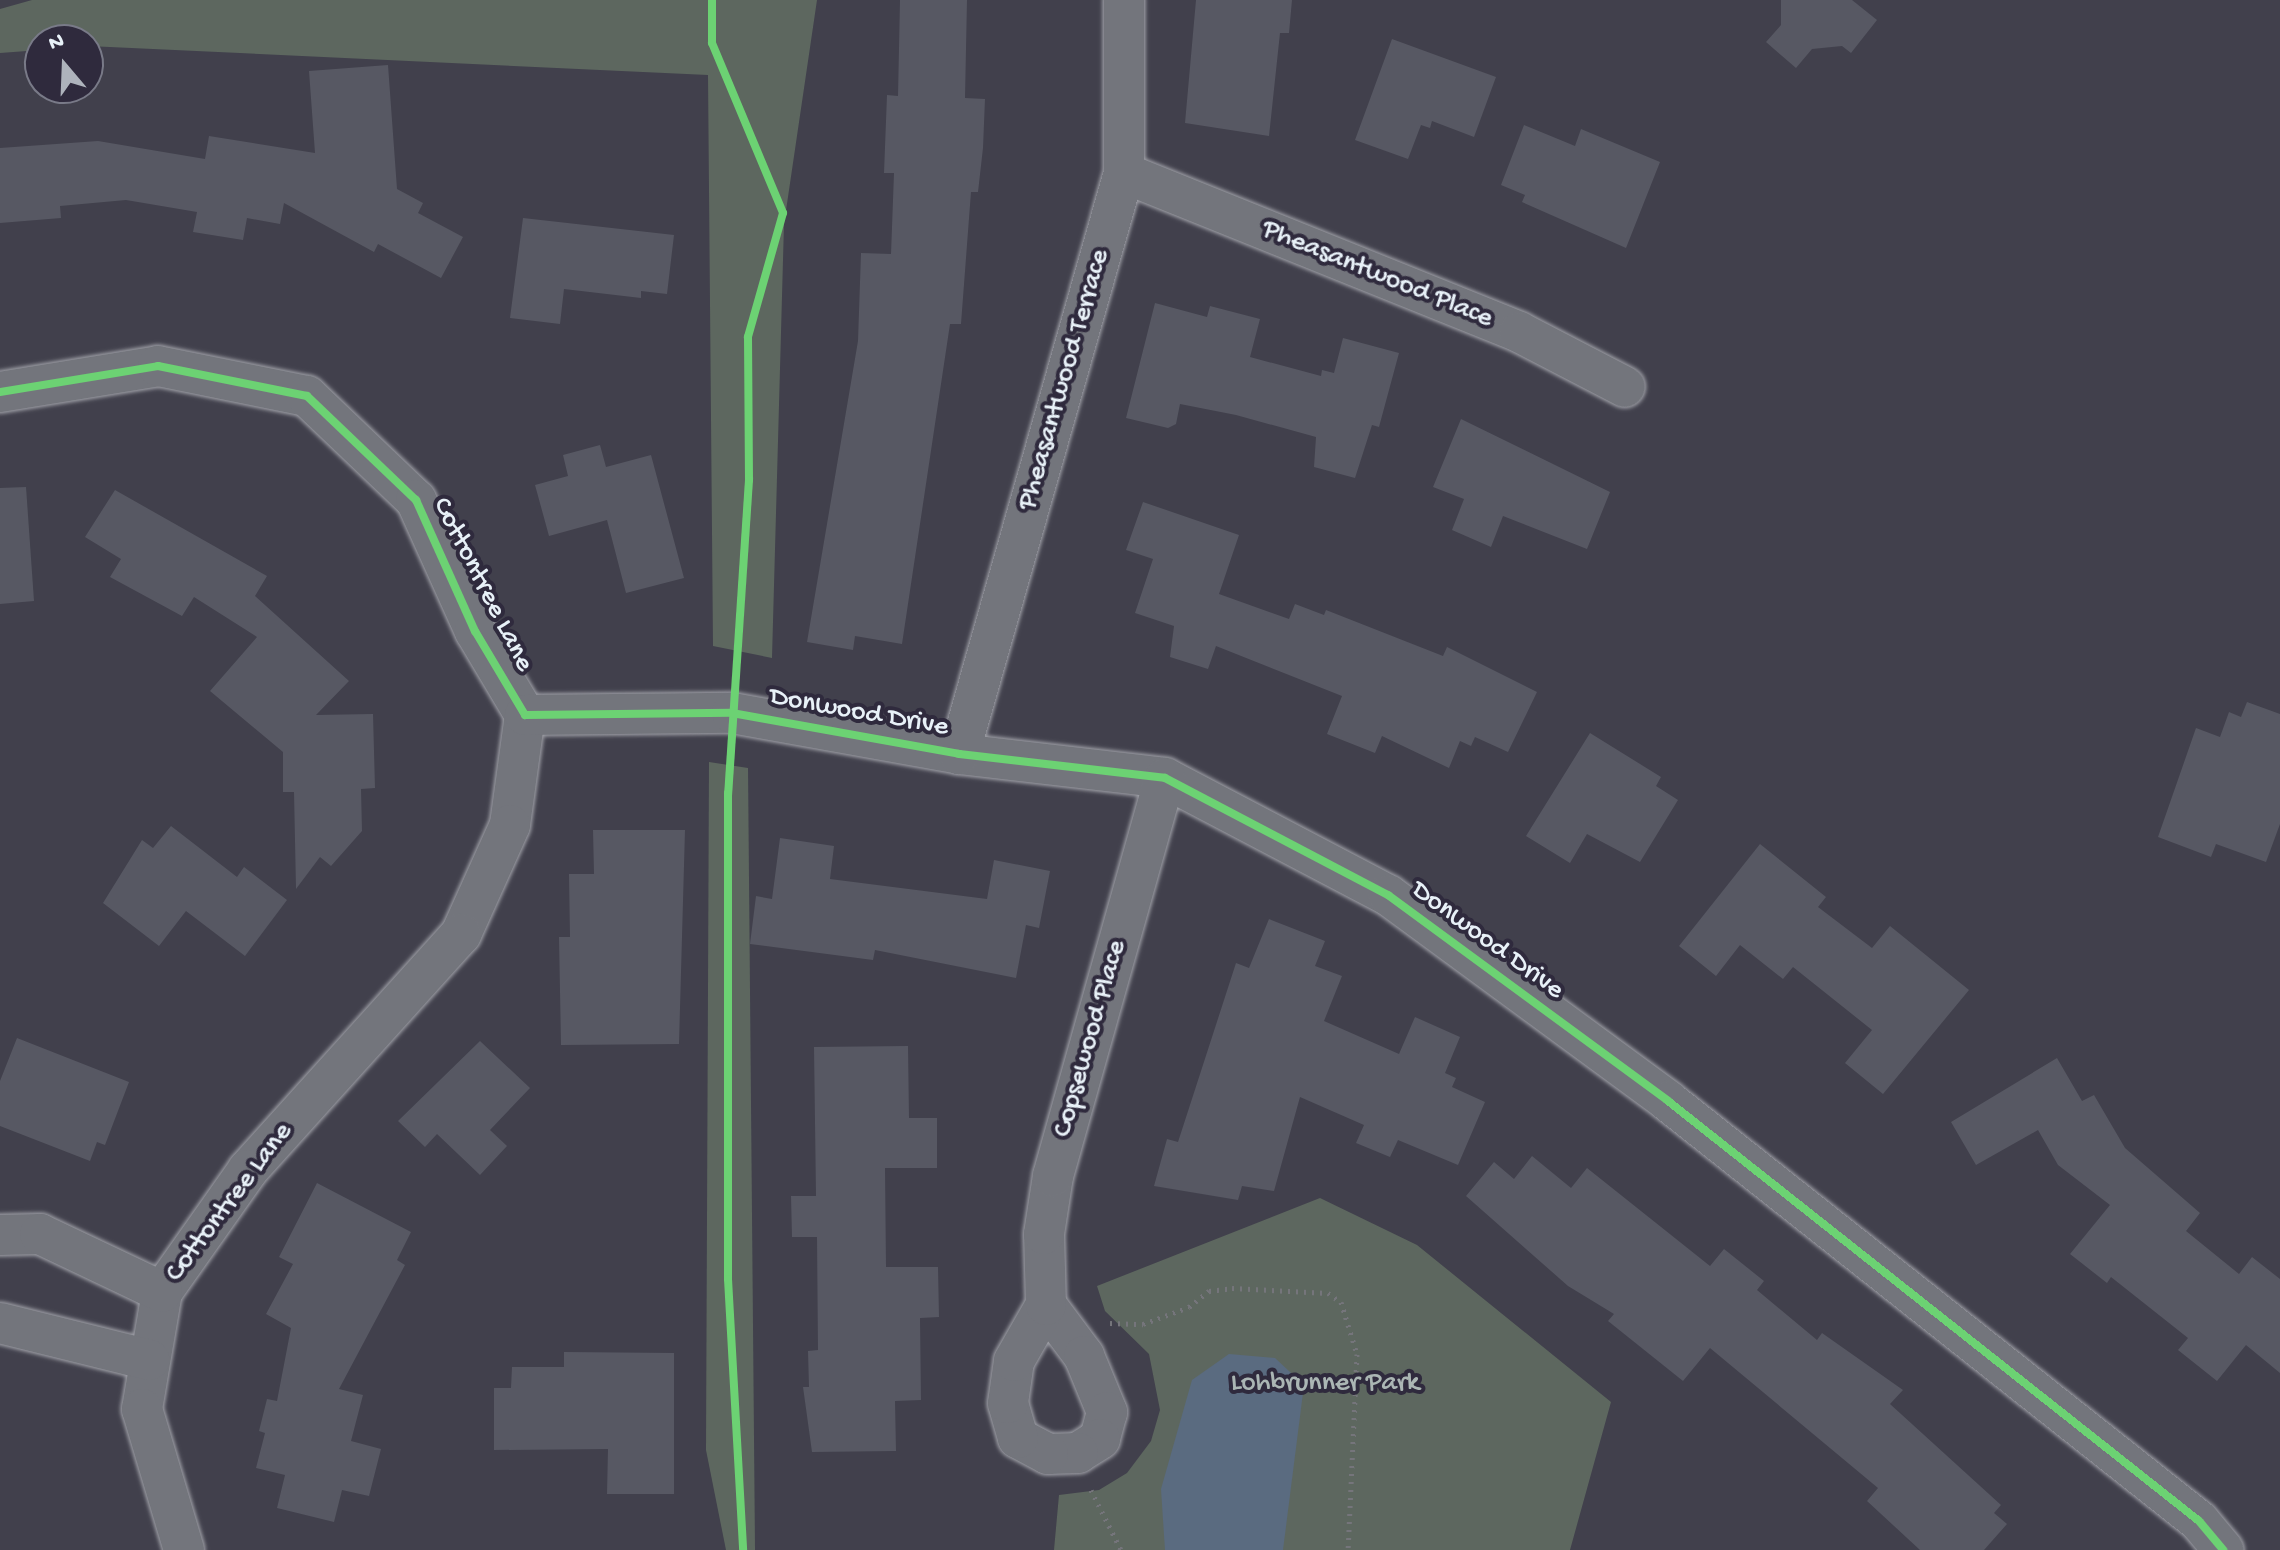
<!DOCTYPE html>
<html>
<head>
<meta charset="utf-8">
<style>
	body { margin:0 }
	#map { position:relative; width:2280px; height:1550px; overflow:hidden; background:#41404c; font-family:"Gochi Hand",sans-serif }
	div>[style] { position:absolute }
	.green>* { inset:0; background:#5d675f }
	.water>* { inset:0; background:#5a6b80 }
	.building>* { inset:0; background:#575863 }
	.path>* { height:5px; margin-top:-2.5px; transform-origin:0; background:repeating-linear-gradient(90deg,#75757b 0 2px,transparent 0 8px) }
	.roads { filter:drop-shadow(0 0 2px #a0a1a8) drop-shadow(0 0 2px #a0a1a8) }
	.minor>* { height:40px; margin:-20px; padding:0 20px; transform-origin:20px; border-radius:20px; background:#73757c }
	.cycleway>* { height:8px; margin:-4px; padding:0 4px; transform-origin:4px; border-radius:4px; background:#6cd273 }
	span { translate:-50% -50%; white-space:nowrap; text-align:center; line-height:1.15; -webkit-text-stroke:8px #2f2a3d; paint-order:stroke }
	.street-label { font-size:28px; color:#e8f1f8 }
	.park-label { font-size:28px; color:#abb6b4 }
	.north { position:absolute; left:24px; top:24px; width:80px; height:80px; box-sizing:border-box; background:#2f2a3d; border:2px solid #797a88; border-radius:50%; rotate:341deg; font-size:22px; font-weight:700; line-height:32px; text-align:center; color:#e8f1f8 }
	.north::after { content:''; display:block; margin:auto; width:28px; height:36px; background:#aeb3bc; clip-path:polygon(50% 0,100% 100%,50% 72%,0 100%) }
</style>
</head>
<body>
<div id="map">
	<div class="green">
		<div style="clip-path:polygon(32px 0,817px 0,784px 224px,772px 658px,713px 646px,708px 75px,88px 46px,88px 40px,40px 40px,40px 50px,0 53px,0 9px)"></div>
		<div style="clip-path:polygon(709px 762px,748px 768px,755px 1550px,726px 1550px,706px 1450px)"></div>
		<div style="clip-path:polygon(1320px 1198px,1417px 1245px,1611px 1402px,1570px 1550px,1054px 1550px,1059px 1495px,1099px 1490px,1127px 1473px,1151px 1441px,1160px 1410px,1149px 1354px,1105px 1311px,1097px 1286px)"></div>
	</div>
	<div class="water">
		<div style="clip-path:polygon(1229px 1354px,1275px 1358px,1304px 1385px,1283px 1550px,1165px 1550px,1161px 1489px,1192px 1380px)"></div>
	</div>
	<div class="building">
		<div style="clip-path:polygon(900px 0,967px 0,965px 98px,985px 99px,983px 148px,978px 192px,971px 192px,961px 324px,950px 324px,902px 644px,855px 636px,853px 650px,807px 642px,858px 341px,861px 253px,891px 254px,894px 173px,884px 173px,887px 95px,898px 96px)"></div>
		<div style="clip-path:polygon(1196px 0,1292px 0,1289px 33px,1280px 33px,1269px 136px,1185px 123px)"></div>
		<div style="clip-path:polygon(1781px 0,1852px 0,1877px 20px,1851px 53px,1842px 46px,1812px 49px,1796px 68px,1766px 42px,1781px 25px)"></div>
		<div style="clip-path:polygon(1392px 39px,1496px 77px,1474px 137px,1432px 121px,1430px 128px,1421px 125px,1408px 159px,1355px 140px)"></div>
		<div style="clip-path:polygon(388px 65px,397px 189px,423px 203px,418px 213px,463px 237px,441px 278px,378px 244px,374px 252px,284px 203px,280px 224px,247px 218px,243px 240px,193px 232px,197px 212px,126px 200px,60px 206px,61px 218px,0 223px,0 148px,98px 141px,205px 159px,209px 136px,315px 153px,309px 71px)"></div>
		<div style="clip-path:polygon(1524px 125px,1575px 146px,1581px 129px,1660px 162px,1626px 248px,1522px 202px,1525px 195px,1501px 185px)"></div>
		<div style="clip-path:polygon(523px 218px,674px 235px,667px 294px,641px 291px,641px 298px,564px 289px,560px 324px,510px 318px)"></div>
		<div style="clip-path:polygon(1155px 303px,1207px 317px,1210px 306px,1260px 319px,1250px 357px,1321px 376px,1322px 370px,1334px 373px,1343px 338px,1399px 353px,1379px 427px,1372px 425px,1355px 478px,1314px 467px,1316px 437px,1236px 415px,1180px 404px,1176px 424px,1168px 428px,1126px 418px)"></div>
		<div style="clip-path:polygon(1461px 419px,1610px 492px,1587px 549px,1503px 516px,1491px 547px,1452px 530px,1464px 499px,1433px 487px)"></div>
		<div style="clip-path:polygon(600px 445px,606px 467px,651px 455px,684px 578px,626px 593px,607px 520px,549px 536px,535px 485px,568px 476px,563px 455px)"></div>
		<div style="clip-path:polygon(26px 487px,34px 601px,0 604px,0 488px)"></div>
		<div style="clip-path:polygon(115px 490px,267px 576px,255px 596px,349px 681px,316px 715px,373px 714px,375px 788px,361px 789px,362px 831px,331px 866px,320px 857px,296px 889px,294px 792px,283px 792px,283px 752px,210px 691px,257px 637px,194px 597px,182px 616px,110px 577px,121px 559px,85px 537px)"></div>
		<div style="clip-path:polygon(1143px 502px,1239px 535px,1219px 594px,1289px 619px,1295px 604px,1324px 615px,1326px 610px,1443px 656px,1447px 647px,1537px 692px,1508px 752px,1475px 737px,1471px 746px,1460px 741px,1449px 768px,1382px 736px,1375px 753px,1327px 734px,1342px 696px,1216px 646px,1208px 669px,1170px 657px,1174px 626px,1135px 613px,1153px 559px,1126px 550px)"></div>
		<div style="clip-path:polygon(2247px 702px,2280px 714px,2280px 824px,2266px 862px,2216px 844px,2211px 857px,2158px 837px,2196px 728px,2220px 737px,2229px 712px,2241px 717px)"></div>
		<div style="clip-path:polygon(1590px 733px,1661px 777px,1656px 786px,1678px 800px,1640px 862px,1587px 834px,1570px 863px,1526px 836px)"></div>
		<div style="clip-path:polygon(171px 826px,237px 877px,244px 867px,287px 900px,245px 956px,186px 911px,159px 946px,103px 903px,142px 840px,153px 848px)"></div>
		<div style="clip-path:polygon(593px 830px,685px 830px,679px 1044px,561px 1045px,559px 937px,570px 937px,569px 874px,594px 874px)"></div>
		<div style="clip-path:polygon(780px 838px,834px 846px,830px 879px,987px 899px,994px 860px,1050px 871px,1039px 928px,1026px 925px,1016px 978px,875px 950px,873px 960px,750px 944px,756px 896px,772px 899px)"></div>
		<div style="clip-path:polygon(1760px 844px,1826px 897px,1818px 907px,1872px 948px,1890px 926px,1969px 990px,1883px 1094px,1845px 1063px,1872px 1030px,1793px 967px,1783px 979px,1740px 945px,1716px 976px,1679px 946px)"></div>
		<div style="clip-path:polygon(1269px 919px,1325px 941px,1315px 966px,1342px 976px,1324px 1021px,1399px 1054px,1415px 1017px,1460px 1037px,1445px 1073px,1456px 1078px,1452px 1087px,1485px 1102px,1458px 1165px,1398px 1140px,1390px 1157px,1356px 1143px,1364px 1125px,1300px 1097px,1274px 1191px,1242px 1186px,1238px 1200px,1154px 1186px,1167px 1139px,1178px 1142px,1236px 963px,1249px 968px)"></div>
		<div style="clip-path:polygon(17px 1038px,129px 1082px,105px 1145px,97px 1142px,90px 1161px,0 1126px,0 1081px)"></div>
		<div style="clip-path:polygon(480px 1041px,530px 1088px,490px 1130px,507px 1146px,480px 1175px,437px 1134px,425px 1147px,398px 1121px)"></div>
		<div style="clip-path:polygon(908px 1046px,909px 1118px,937px 1118px,937px 1168px,885px 1168px,886px 1267px,938px 1267px,939px 1317px,920px 1318px,921px 1400px,895px 1401px,896px 1451px,812px 1452px,803px 1387px,809px 1387px,808px 1351px,818px 1350px,817px 1237px,792px 1237px,791px 1196px,816px 1196px,814px 1047px)"></div>
		<div style="clip-path:polygon(2057px 1058px,2082px 1101px,2094px 1095px,2125px 1148px,2200px 1213px,2186px 1231px,2239px 1274px,2252px 1257px,2280px 1279px,2280px 1373px,2246px 1345px,2217px 1381px,2178px 1350px,2188px 1338px,2111px 1277px,2107px 1283px,2070px 1254px,2110px 1205px,2058px 1165px,2038px 1130px,1976px 1165px,1951px 1122px)"></div>
		<div style="clip-path:polygon(1532px 1156px,1571px 1188px,1587px 1168px,1710px 1266px,1724px 1249px,1764px 1281px,1757px 1290px,1817px 1340px,1822px 1333px,1903px 1390px,1890px 1404px,2001px 1505px,1994px 1513px,2007px 1524px,1984px 1550px,1920px 1550px,1867px 1501px,1878px 1488px,1710px 1348px,1683px 1381px,1608px 1321px,1614px 1314px,1568px 1286px,1466px 1196px,1494px 1162px,1514px 1179px)"></div>
		<div style="clip-path:polygon(317px 1183px,411px 1232px,397px 1260px,405px 1265px,339px 1389px,363px 1395px,351px 1441px,381px 1449px,369px 1496px,342px 1490px,334px 1522px,277px 1508px,285px 1475px,256px 1468px,265px 1433px,259px 1431px,267px 1399px,277px 1401px,291px 1328px,266px 1314px,293px 1264px,279px 1257px)"></div>
		<div style="clip-path:polygon(564px 1352px,674px 1353px,674px 1494px,607px 1494px,608px 1449px,494px 1450px,494px 1388px,511px 1388px,512px 1367px,564px 1367px)"></div>
	</div>
	<div class="path">
		<div style="left:1110px;top:1323px;width:33px;rotate:2deg"></div>
		<div style="left:1143px;top:1324px;width:49px;rotate:-20.3deg"></div>
		<div style="left:1189px;top:1307px;width:26px;rotate:-39deg"></div>
		<div style="left:1209px;top:1291px;width:23px;rotate:-7deg"></div>
		<div style="left:1232px;top:1288px;width:96px;rotate:3deg"></div>
		<div style="left:1328px;top:1293px;width:16px;rotate:35deg"></div>
		<div style="left:1341px;top:1302px;width:54px;rotate:72.9deg"></div>
		<div style="left:1357px;top:1354px;width:196px;rotate:92.6deg"></div>
		<div style="left:1091px;top:1490px;width:67px;rotate:63.4deg"></div>
	</div>
	<div class="roads">
		<div class="minor">
			<div style="left:1124px;top:173px;width:426px;rotate:21.9deg"></div>
			<div style="left:1519px;top:332px;width:119px;rotate:27.4deg"></div>
			<div style="left:0;top:392px;width:160px;rotate:-9.3deg"></div>
			<div style="left:158px;top:366px;width:152px;rotate:11.4deg"></div>
			<div style="left:307px;top:396px;width:151px;rotate:43.7deg"></div>
			<div style="left:416px;top:500px;width:144px;rotate:65.8deg"></div>
			<div style="left:475px;top:631px;width:98px;rotate:59.2deg"></div>
			<div style="left:525px;top:715px;width:111px;rotate:97.8deg"></div>
			<div style="left:510px;top:825px;width:120px;rotate:114.2deg"></div>
			<div style="left:461px;top:934px;width:318px;rotate:132.1deg"></div>
			<div style="left:248px;top:1170px;width:149px;rotate:125.2deg"></div>
			<div style="left:162px;top:1292px;width:119px;rotate:99.7deg"></div>
			<div style="left:142px;top:1409px;width:147px;rotate:73.4deg"></div>
			<div style="left:525px;top:715px;width:207px;rotate:-0.6deg"></div>
			<div style="left:732px;top:713px;width:231px;rotate:10.2deg"></div>
			<div style="left:959px;top:754px;width:207px;rotate:6.6deg"></div>
			<div style="left:1165px;top:778px;width:252px;rotate:27.7deg"></div>
			<div style="left:1388px;top:895px;width:348px;rotate:36.3deg"></div>
			<div style="left:1668px;top:1101px;width:677px;rotate:38.34deg"></div>
			<div style="left:2199px;top:1521px;width:38px;rotate:50deg"></div>
			<div style="left:959px;top:754px;width:604px;rotate:-74.15deg"></div>
			<div style="left:1124px;top:173px;width:173px;rotate:-90deg"></div>
			<div style="left:0;top:1235px;width:40px;rotate:-1.4deg"></div>
			<div style="left:40px;top:1234px;width:135px;rotate:25.4deg"></div>
			<div style="left:1046px;top:1305px;width:64px;rotate:53.3deg"></div>
			<div style="left:1084px;top:1356px;width:61px;rotate:67.7deg"></div>
			<div style="left:1107px;top:1412px;width:28px;rotate:105deg"></div>
			<div style="left:1100px;top:1439px;width:26px;rotate:148deg"></div>
			<div style="left:1078px;top:1453px;width:30px;rotate:178deg"></div>
			<div style="left:1048px;top:1454px;width:34px;rotate:-152deg"></div>
			<div style="left:1018px;top:1438px;width:36px;rotate:-106deg"></div>
			<div style="left:1008px;top:1403px;width:42px;rotate:-81.9deg"></div>
			<div style="left:1014px;top:1361px;width:64px;rotate:-60.3deg"></div>
			<div style="left:1046px;top:1305px;width:71px;rotate:-91.6deg"></div>
			<div style="left:1044px;top:1234px;width:59px;rotate:-81.2deg"></div>
			<div style="left:1053px;top:1176px;width:413px;rotate:-74.3deg"></div>
			<div style="left:0;top:1323px;width:154px;rotate:13.9deg"></div>
		</div>
	</div>
	<div class="cycleway">
		<div style="left:712px;top:0;width:43px;rotate:90deg"></div>
		<div style="left:712px;top:43px;width:184px;rotate:67.3deg"></div>
		<div style="left:783px;top:213px;width:129px;rotate:105.8deg"></div>
		<div style="left:748px;top:337px;width:143px;rotate:89.6deg"></div>
		<div style="left:749px;top:480px;width:314px;rotate:93.8deg"></div>
		<div style="left:728px;top:793px;width:486px;rotate:90deg"></div>
		<div style="left:728px;top:1279px;width:271px;rotate:86.8deg"></div>
		<div style="left:0;top:392px;width:160px;rotate:-9.3deg"></div>
		<div style="left:158px;top:366px;width:152px;rotate:11.4deg"></div>
		<div style="left:307px;top:396px;width:151px;rotate:43.7deg"></div>
		<div style="left:416px;top:500px;width:144px;rotate:65.8deg"></div>
		<div style="left:475px;top:631px;width:98px;rotate:59.2deg"></div>
		<div style="left:525px;top:715px;width:207px;rotate:-0.6deg"></div>
		<div style="left:732px;top:713px;width:231px;rotate:10.2deg"></div>
		<div style="left:959px;top:754px;width:207px;rotate:6.6deg"></div>
		<div style="left:1165px;top:778px;width:252px;rotate:27.7deg"></div>
		<div style="left:1388px;top:895px;width:348px;rotate:36.3deg"></div>
		<div style="left:1668px;top:1101px;width:677px;rotate:38.34deg"></div>
		<div style="left:2199px;top:1521px;width:38px;rotate:50deg"></div>
	</div>
	<div class="street-label">
		<span style="left:1377px;top:275px;rotate:22deg">Pheasantwood Place</span>
		<span style="left:1065px;top:380px;rotate:-74deg">Pheasantwood Terrace</span>
		<span style="left:482px;top:585px;rotate:63deg">Cottontree Lane</span>
		<span style="left:859px;top:713px;rotate:10deg">Donwood Drive</span>
		<span style="left:1487px;top:941px;rotate:36deg">Donwood Drive</span>
		<span style="left:1091px;top:1039px;rotate:-74deg">Copsewood Place</span>
		<span style="left:230px;top:1203px;rotate:-53deg">Cottontree Lane</span>
	</div>
	<div class="park-label">
		<span style="left:1325px;top:1384px">Lohbrunner Park</span>
	</div>
	<div class="north">N</div>
</div>
</body>
</html>
